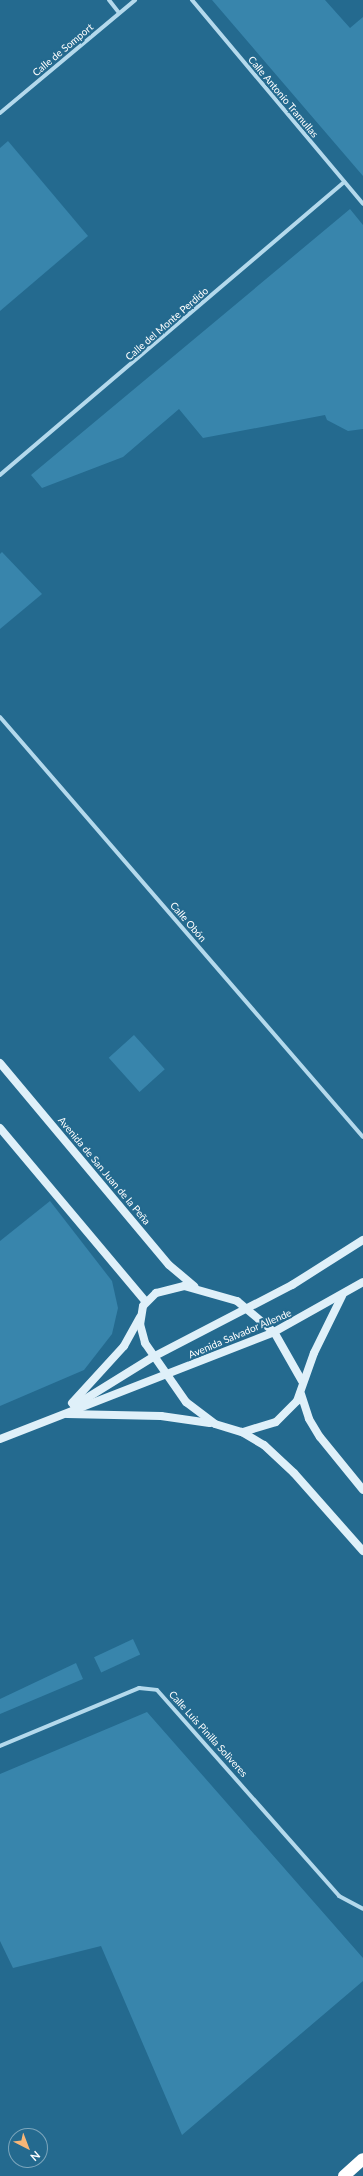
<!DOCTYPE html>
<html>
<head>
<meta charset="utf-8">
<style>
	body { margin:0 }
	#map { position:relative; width:363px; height:2176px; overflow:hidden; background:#246a8f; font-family:Lato,sans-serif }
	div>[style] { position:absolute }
	.green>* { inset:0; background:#3885ac; transform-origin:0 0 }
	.street>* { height:4px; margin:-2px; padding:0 2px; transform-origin:2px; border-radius:2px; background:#b4d9ec }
	.secondary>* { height:8px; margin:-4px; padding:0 4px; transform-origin:4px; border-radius:4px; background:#dff0f9 }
	.highway>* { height:12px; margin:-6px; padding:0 6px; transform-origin:6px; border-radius:6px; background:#fff }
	span { translate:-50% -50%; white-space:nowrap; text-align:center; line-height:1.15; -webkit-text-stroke:4px #246a8f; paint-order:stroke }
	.street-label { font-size:10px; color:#fff }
	.north { position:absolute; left:8px; top:2128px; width:40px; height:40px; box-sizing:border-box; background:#246a8f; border:1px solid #7ca6bc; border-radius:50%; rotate:138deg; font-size:11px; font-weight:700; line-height:16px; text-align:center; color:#fff }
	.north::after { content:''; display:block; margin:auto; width:14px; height:18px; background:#f7b677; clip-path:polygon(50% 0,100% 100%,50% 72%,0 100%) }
</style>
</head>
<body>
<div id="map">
	<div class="green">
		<div style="clip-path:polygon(212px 0,325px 0,350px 28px,363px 17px,363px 176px)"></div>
		<div style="clip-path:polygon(8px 141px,88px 236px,0 311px,0 148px)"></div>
		<div style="clip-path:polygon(350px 209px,363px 225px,363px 429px,348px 431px,327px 420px,325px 415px,203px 438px,179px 409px,123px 457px,42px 488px,31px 475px)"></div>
		<div style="clip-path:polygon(2px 552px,42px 594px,0 629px,0 554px)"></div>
		<div style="left:134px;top:1035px;width:46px;height:34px;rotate:48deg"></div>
		<div style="clip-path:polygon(50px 1201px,112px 1281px,118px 1308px,112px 1334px,84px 1370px,0 1406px,0 1241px)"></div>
		<div style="left:133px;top:1639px;width:17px;height:43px;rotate:65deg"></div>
		<div style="clip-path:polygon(76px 1663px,83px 1679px,0 1714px,0 1699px)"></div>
		<div style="clip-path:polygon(147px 1712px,363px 1958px,363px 1981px,182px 2135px,101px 1946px,13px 1968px,0 1941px,0 1774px)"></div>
	</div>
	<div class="street">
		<div style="left:109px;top:0;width:16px;rotate:52deg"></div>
		<div style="left:192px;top:0;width:266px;rotate:50deg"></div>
		<div style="left:0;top:113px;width:176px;rotate:-39.9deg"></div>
		<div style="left:0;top:475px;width:452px;rotate:-40.4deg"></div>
		<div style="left:0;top:717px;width:555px;rotate:49.16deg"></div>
		<div style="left:0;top:1746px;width:151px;rotate:-22.6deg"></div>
		<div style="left:139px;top:1688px;width:18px;rotate:6deg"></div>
		<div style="left:157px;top:1690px;width:275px;rotate:48.5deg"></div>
		<div style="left:339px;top:1896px;width:27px;rotate:28deg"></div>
	</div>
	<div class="secondary">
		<div style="left:0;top:1063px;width:263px;rotate:50.1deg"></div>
		<div style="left:169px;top:1265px;width:33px;rotate:40deg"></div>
		<div style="left:0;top:1128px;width:226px;rotate:50deg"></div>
		<div style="left:302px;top:1381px;width:56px;rotate:-119.7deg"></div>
		<div style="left:274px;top:1332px;width:48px;rotate:-140deg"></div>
		<div style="left:237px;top:1301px;width:55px;rotate:-164.2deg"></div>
		<div style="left:184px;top:1286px;width:29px;rotate:166deg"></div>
		<div style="left:156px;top:1293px;width:18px;rotate:135deg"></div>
		<div style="left:143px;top:1306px;width:18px;rotate:99deg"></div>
		<div style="left:140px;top:1324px;width:20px;rotate:75deg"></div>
		<div style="left:145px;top:1343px;width:72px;rotate:55.2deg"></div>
		<div style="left:186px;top:1402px;width:36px;rotate:37deg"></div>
		<div style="left:215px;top:1424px;width:28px;rotate:17deg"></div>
		<div style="left:242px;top:1432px;width:26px;rotate:31deg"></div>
		<div style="left:264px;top:1445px;width:41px;rotate:43deg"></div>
		<div style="left:294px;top:1473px;width:104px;rotate:48.5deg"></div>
		<div style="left:301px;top:1394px;width:26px;rotate:72deg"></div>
		<div style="left:309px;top:1419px;width:21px;rotate:59deg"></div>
		<div style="left:320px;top:1437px;width:68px;rotate:50.9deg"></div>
		<div style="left:72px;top:1403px;width:77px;rotate:-47.6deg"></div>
		<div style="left:124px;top:1346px;width:33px;rotate:-61deg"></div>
		<div style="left:74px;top:1406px;width:93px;rotate:-31.8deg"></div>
		<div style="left:153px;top:1357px;width:157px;rotate:-27.4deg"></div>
		<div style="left:292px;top:1285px;width:84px;rotate:-32.4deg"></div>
		<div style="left:67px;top:1414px;width:94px;rotate:1.2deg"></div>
		<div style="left:161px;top:1416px;width:49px;rotate:8.3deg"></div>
		<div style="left:243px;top:1432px;width:34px;rotate:-17deg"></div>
		<div style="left:276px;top:1422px;width:30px;rotate:-45deg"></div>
		<div style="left:297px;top:1401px;width:51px;rotate:-70.5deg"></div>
		<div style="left:314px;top:1353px;width:64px;rotate:-63.8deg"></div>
		<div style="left:0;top:1439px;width:294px;rotate:-21.3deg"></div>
		<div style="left:274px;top:1332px;width:102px;rotate:-29.3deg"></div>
	</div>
	<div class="highway">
		<div style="left:344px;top:2176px;width:25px;rotate:-42deg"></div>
	</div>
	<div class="street-label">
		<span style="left:63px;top:50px;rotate:-40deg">Calle de Somport</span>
		<span style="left:283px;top:97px;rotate:50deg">Calle Antonio Tramullas</span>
		<span style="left:167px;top:324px;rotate:-41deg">Calle del Monte Perdido</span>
		<span style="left:188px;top:922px;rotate:49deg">Calle Obón</span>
		<span style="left:104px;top:1171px;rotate:50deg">Avenida de San Juan de la Peña</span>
		<span style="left:240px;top:1334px;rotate:-23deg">Avenida Salvador Allende</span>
		<span style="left:208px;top:1734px;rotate:48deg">Calle Luis Pinilla Soliveres</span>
	</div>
	<div class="north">N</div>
</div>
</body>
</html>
